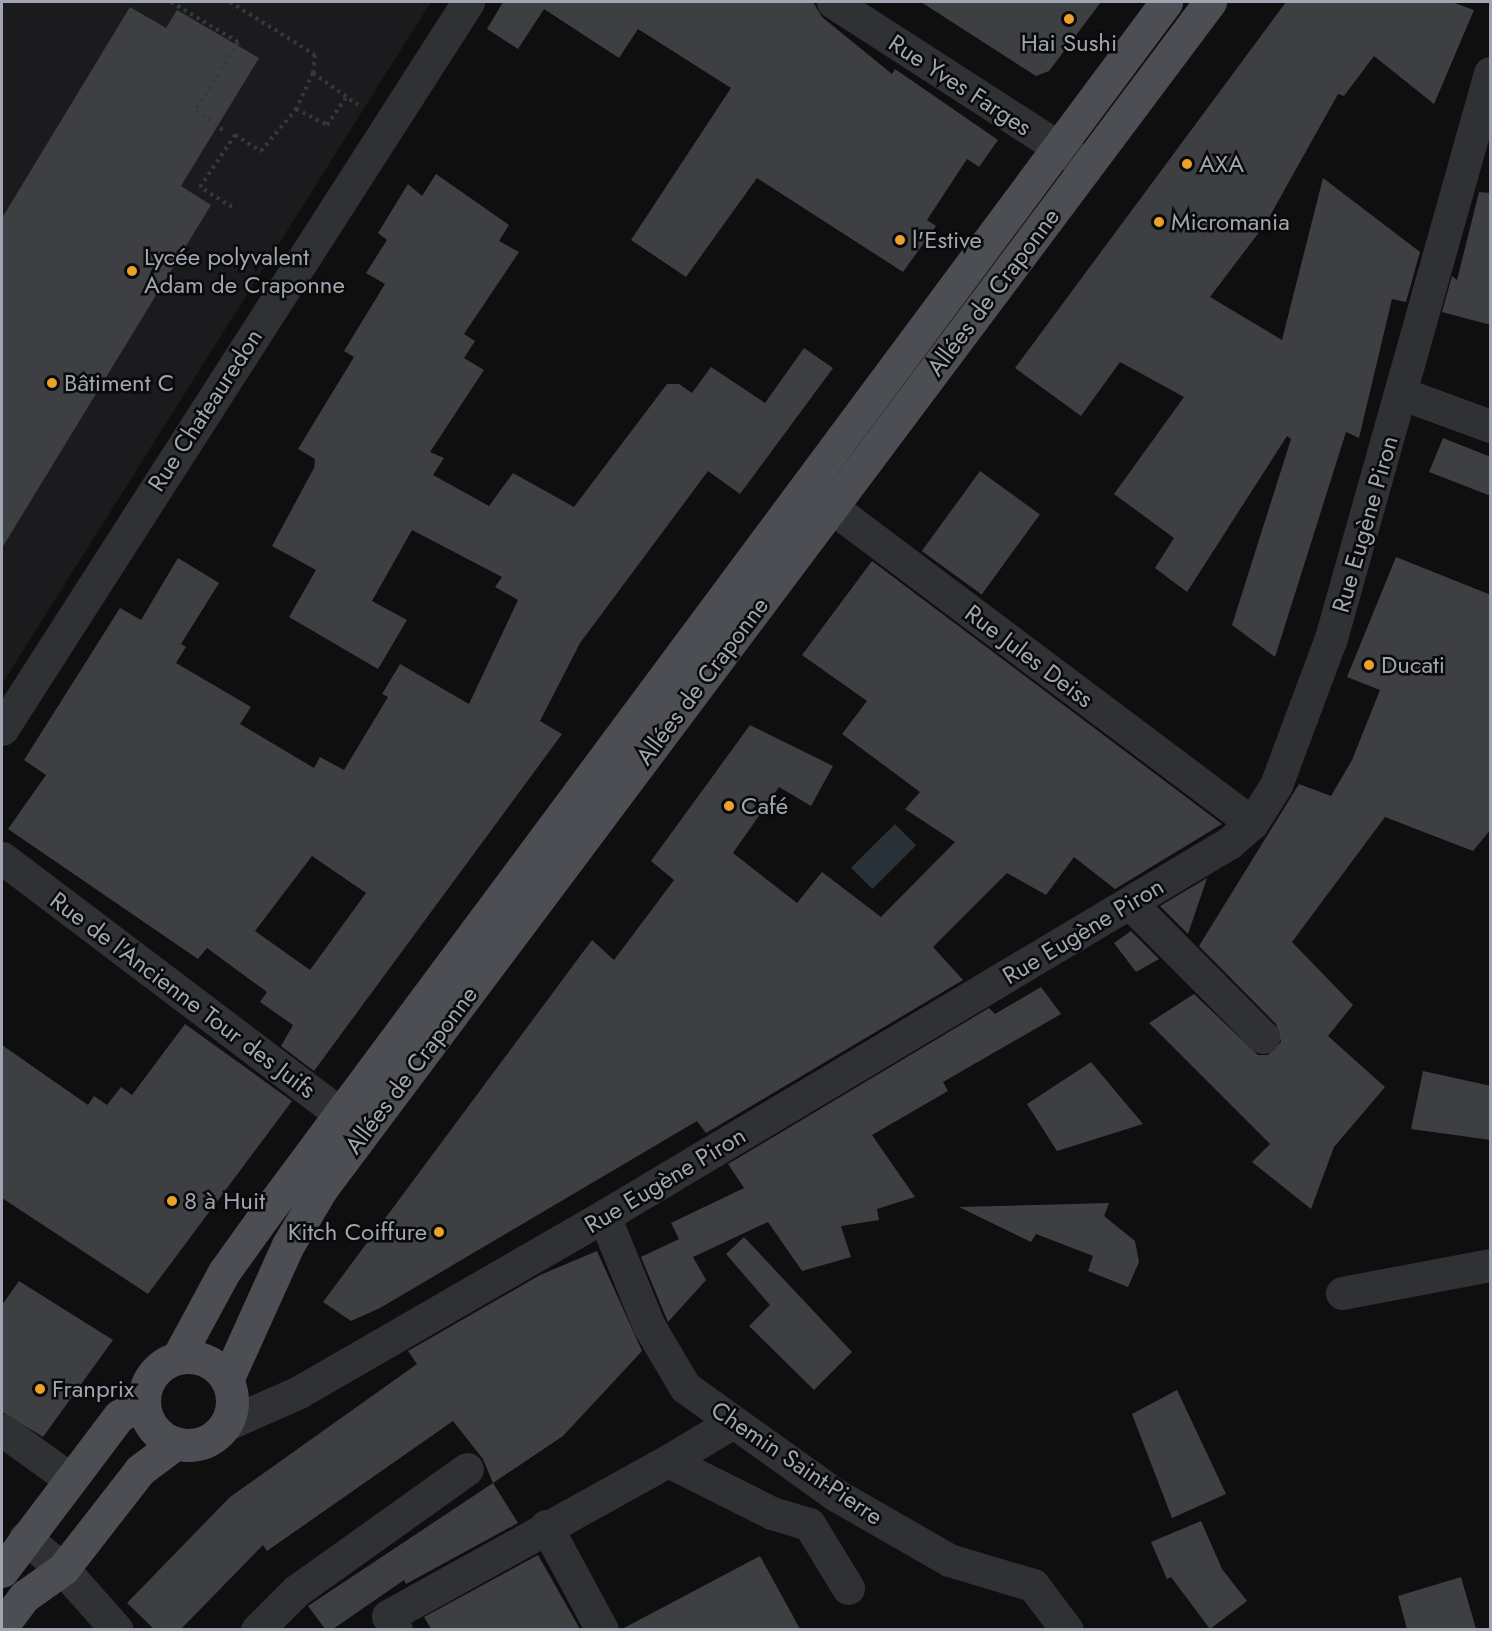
<!DOCTYPE html>
<html>
<head>
<meta charset="utf-8">
<style>
	body { margin:0 }
	#map { position:relative; width:1492px; height:1631px; overflow:hidden; background:#0f0f10; font-family:Jost,sans-serif }
	div>[style] { position:absolute }
	.built>* { inset:0; background:#1b1b1d }
	.water>* { inset:0; background:#293238; transform-origin:0 0 }
	.building>* { inset:0; background:#3e3f43; transform-origin:0 0 }
	.path>* { height:4px; margin-top:-2px; transform-origin:0; background:repeating-linear-gradient(90deg,#36383c 0 3px,transparent 0 7.5px) }
	.minor>* { height:33px; margin:-16.5px; padding:0 16.5px; transform-origin:16.5px; border-radius:16.5px; background:#303135 }
	.major>* { height:33px; margin:-16.5px; padding:0 16.5px; transform-origin:16.5px; border-radius:16.5px; background:#4c4e54 }
	.major>.ring { margin:-16.5px; padding:0; box-sizing:content-box; background:none; border:33px solid #4c4e54; border-radius:50% }
	.dots>* { width:16px; height:16px; translate:-50% -50%; box-sizing:border-box; border:3px solid #0a0a0b; border-radius:50% }
	span { translate:-50% -50%; white-space:nowrap; text-align:center; line-height:1.15; -webkit-text-stroke:5px #0a0a0b; paint-order:stroke }
	.poi-label { font-size:24px; color:#a0a6b1 }
	.left { translate:0 -50%; text-align:left }
	.right { translate:-100% -50%; text-align:right }
	.street-label { font-size:24px; color:#a0a6b1 }
	.frame { position:absolute; inset:0; border:3px solid #a0a6b1; pointer-events:none }
</style>
</head>
<body>
<div id="map">
	<div class="built">
		<div style="clip-path:polygon(2px 2px,431px 2px,2px 684px)"></div>
	</div>
	<div class="water">
		<div style="left:895px;top:824px;width:30px;height:62px;rotate:45deg"></div>
	</div>
	<div class="building">
		<div style="clip-path:polygon(503px 2px,813px 2px,822px 17px,892px 74px,895px 69px,998px 140px,979px 167px,967px 159px,927px 220px,936px 226px,903px 272px,757px 178px,686px 277px,631px 240px,731px 88px,638px 29px,619px 58px,544px 9px,518px 49px,487px 29px)"></div>
		<div style="clip-path:polygon(921px 2px,1101px 2px,1049px 71px,1036px 76px)"></div>
		<div style="clip-path:polygon(1286px 2px,1452px 2px,1474px 10px,1434px 104px,1374px 56px,1344px 96px,1338px 94px,1266px 223px,1210px 297px,1282px 340px,1323px 178px,1420px 252px,1406px 302px,1392px 299px,1359px 438px,1346px 432px,1275px 657px,1232px 625px,1291px 439px,1287px 436px,1187px 592px,1155px 568px,1174px 538px,1114px 494px,1184px 397px,1120px 362px,1081px 416px,1015px 368px)"></div>
		<div style="clip-path:polygon(130px 7px,166px 28px,177px 10px,259px 58px,181px 186px,211px 205px,2px 548px,2px 218px)"></div>
		<div style="clip-path:polygon(evenodd,436px 174px,509px 225px,499px 241px,519px 252px,464px 334px,475px 341px,464px 358px,484px 370px,430px 452px,444px 458px,433px 475px,489px 506px,513px 473px,574px 507px,667px 384px,679px 384px,692px 393px,711px 367px,765px 403px,804px 348px,833px 368px,740px 494px,708px 471px,580px 643px,540px 721px,562px 734px,314px 1071px,281px 1046px,293px 1025px,260px 1002px,267px 992px,207px 948px,198px 959px,8px 829px,46px 775px,24px 760px,120px 608px,141px 620px,178px 558px,219px 583px,181px 644px,186px 647px,176px 663px,251px 707px,240px 724px,314px 768px,320px 757px,344px 770px,388px 697px,382px 694px,400px 664px,469px 704px,518px 600px,495px 587px,502px 577px,412px 530px,372px 601px,407px 620px,378px 669px,289px 617px,316px 570px,272px 546px,314px 468px,315px 459px,298px 449px,354px 357px,344px 351px,385px 284px,366px 273px,387px 240px,378px 233px,408px 184px,422px 196px,436px 174px,312px 856px,366px 893px,310px 970px,255px 931px,312px 856px)"></div>
		<div style="clip-path:polygon(1479px 192px,1491px 193px,1491px 325px,1442px 312px,1452px 276px,1457px 280px)"></div>
		<div style="clip-path:polygon(1443px 438px,1491px 457px,1491px 496px,1429px 472px)"></div>
		<div style="left:980px;top:471px;width:74px;height:99px;rotate:36deg"></div>
		<div style="clip-path:polygon(1396px 557px,1491px 595px,1491px 829px,1473px 851px,1385px 817px,1292px 942px,1353px 1005px,1328px 1036px,1385px 1087px,1334px 1147px,1311px 1209px,1252px 1162px,1270px 1144px,1149px 1023px,1194px 994px,1258px 1055px,1268px 1055px,1281px 1042px,1276px 1024px,1199px 946px,1299px 784px,1331px 796px,1352px 760px,1380px 690px,1347px 677px)"></div>
		<div style="clip-path:polygon(872px 561px,1222px 824px,1115px 889px,1074px 857px,1046px 895px,1007px 873px,933px 947px,963px 980px,706px 1133px,697px 1121px,380px 1308px,351px 1321px,323px 1302px,592px 940px,614px 960px,674px 880px,651px 861px,750px 725px,833px 766px,811px 806px,779px 787px,733px 853px,797px 903px,822px 872px,881px 917px,955px 842px,905px 809px,920px 792px,842px 734px,867px 701px,802px 655px)"></div>
		<div style="clip-path:polygon(1207px 878px,1188px 934px,1160px 906px)"></div>
		<div style="clip-path:polygon(1131px 931px,1159px 959px,1136px 972px,1114px 943px)"></div>
		<div style="clip-path:polygon(1041px 987px,1061px 1014px,943px 1082px,948px 1091px,872px 1135px,915px 1197px,877px 1209px,879px 1220px,841px 1226px,851px 1257px,802px 1271px,768px 1222px,693px 1257px,706px 1280px,668px 1322px,641px 1257px,679px 1239px,671px 1223px,744px 1188px,728px 1164px,989px 1008px,995px 1014px)"></div>
		<div style="clip-path:polygon(185px 1024px,292px 1101px,148px 1294px,2px 1198px,2px 1045px,88px 1105px,94px 1096px,107px 1105px,121px 1087px,132px 1095px)"></div>
		<div style="clip-path:polygon(1091px 1062px,1143px 1124px,1057px 1151px,1027px 1104px)"></div>
		<div style="clip-path:polygon(1423px 1071px,1491px 1086px,1491px 1140px,1411px 1129px)"></div>
		<div style="clip-path:polygon(1109px 1203px,1104px 1216px,1135px 1241px,1139px 1262px,1128px 1287px,1088px 1271px,1093px 1256px,1036px 1234px,1031px 1242px,959px 1207px)"></div>
		<div style="clip-path:polygon(744px 1237px,852px 1352px,814px 1390px,749px 1326px,770px 1305px,726px 1254px)"></div>
		<div style="clip-path:polygon(597px 1251px,642px 1351px,563px 1436px,493px 1483px,518px 1523px,406px 1584px,404px 1580px,333px 1629px,325px 1629px,308px 1606px,493px 1483px,483px 1459px,453px 1421px,267px 1551px,263px 1545px,181px 1629px,154px 1629px,127px 1603px,230px 1497px,417px 1364px,408px 1351px,540px 1275px)"></div>
		<div style="clip-path:polygon(19px 1281px,113px 1340px,43px 1437px,2px 1412px,2px 1305px)"></div>
		<div style="clip-path:polygon(1177px 1390px,1226px 1494px,1172px 1518px,1132px 1414px)"></div>
		<div style="clip-path:polygon(1201px 1521px,1222px 1569px,1247px 1601px,1210px 1629px,1171px 1577px,1167px 1579px,1151px 1542px)"></div>
		<div style="clip-path:polygon(538px 1555px,580px 1629px,431px 1629px,424px 1617px)"></div>
		<div style="clip-path:polygon(760px 1556px,800px 1629px,622px 1629px)"></div>
		<div style="clip-path:polygon(1461px 1577px,1476px 1629px,1407px 1629px,1398px 1596px)"></div>
	</div>
	<div class="path">
		<div style="left:171px;top:2px;width:78px;rotate:30.8deg"></div>
		<div style="left:238px;top:42px;width:80px;rotate:121.7deg"></div>
		<div style="left:196px;top:110px;width:35px;rotate:37deg"></div>
		<div style="left:230px;top:2px;width:100px;rotate:31.9deg"></div>
		<div style="left:315px;top:55px;width:18px;rotate:96deg"></div>
		<div style="left:313px;top:73px;width:55px;rotate:35.4deg"></div>
		<div style="left:313px;top:73px;width:40px;rotate:115deg"></div>
		<div style="left:296px;top:109px;width:35px;rotate:27deg"></div>
		<div style="left:327px;top:125px;width:33px;rotate:-55deg"></div>
		<div style="left:232px;top:207px;width:38px;rotate:-148deg"></div>
		<div style="left:200px;top:187px;width:63px;rotate:-56.1deg"></div>
		<div style="left:235px;top:135px;width:31px;rotate:32deg"></div>
		<div style="left:261px;top:151px;width:55px;rotate:-50.2deg"></div>
	</div>
	<div class="minor">
		<div style="left:833px;top:2px;width:302px;rotate:32.8deg"></div>
		<div style="left:1403px;top:394px;width:93px;rotate:20.2deg"></div>
		<div style="left:810px;top:491px;width:553px;rotate:36.91deg"></div>
		<div style="left:2px;top:729px;width:864px;rotate:-57.34deg"></div>
		<div style="left:2px;top:858px;width:453px;rotate:37.1deg"></div>
		<div style="left:1130px;top:903px;width:189px;rotate:45.2deg"></div>
		<div style="left:604px;top:1216px;width:119px;rotate:67.8deg"></div>
		<div style="left:649px;top:1326px;width:71px;rotate:59.5deg"></div>
		<div style="left:685px;top:1387px;width:186px;rotate:35.6deg"></div>
		<div style="left:836px;top:1495px;width:130px;rotate:29.9deg"></div>
		<div style="left:949px;top:1560px;width:88px;rotate:16.6deg"></div>
		<div style="left:1033px;top:1585px;width:56px;rotate:52.9deg"></div>
		<div style="left:1342px;top:1293px;width:151px;rotate:-10.7deg"></div>
		<div style="left:225px;top:1425px;width:81px;rotate:-24deg"></div>
		<div style="left:299px;top:1392px;width:352px;rotate:-30deg"></div>
		<div style="left:604px;top:1216px;width:728px;rotate:-30.83deg"></div>
		<div style="left:1229px;top:843px;width:30px;rotate:-41deg"></div>
		<div style="left:1252px;top:823px;width:45px;rotate:-57.7deg"></div>
		<div style="left:1276px;top:785px;width:157px;rotate:-69.5deg"></div>
		<div style="left:1331px;top:638px;width:587px;rotate:-74.28deg"></div>
		<div style="left:2px;top:1430px;width:84px;rotate:35.8deg"></div>
		<div style="left:668px;top:1461px;width:76px;rotate:-31deg"></div>
		<div style="left:546px;top:1526px;width:118px;rotate:61.7deg"></div>
		<div style="left:25px;top:1538px;width:49px;rotate:39.2deg"></div>
		<div style="left:63px;top:1569px;width:81px;rotate:48.5deg"></div>
		<div style="left:257px;top:1630px;width:55px;rotate:-45deg"></div>
		<div style="left:296px;top:1591px;width:210px;rotate:-35.5deg"></div>
		<div style="left:396px;top:1630px;width:16px;rotate:-120deg"></div>
		<div style="left:388px;top:1616px;width:320px;rotate:-29deg"></div>
		<div style="left:668px;top:1461px;width:116px;rotate:26.6deg"></div>
		<div style="left:772px;top:1513px;width:39px;rotate:17deg"></div>
		<div style="left:809px;top:1524px;width:75px;rotate:58.6deg"></div>
	</div>
	<div class="major">
		<div style="left:178px;top:1357px;width:97px;rotate:-61.6deg"></div>
		<div style="left:224px;top:1272px;width:65px;rotate:-54.4deg"></div>
		<div style="left:262px;top:1219px;width:1516px;rotate:-53.39deg"></div>
		<div class="ring" style="left:144px;top:1357px;width:55px;height:55px"></div>
		<div style="left:227px;top:1380px;width:148px;rotate:-65.7deg"></div>
		<div style="left:288px;top:1245px;width:66px;rotate:-59.2deg"></div>
		<div style="left:322px;top:1188px;width:1482px;rotate:-53.18deg"></div>
		<div style="left:2px;top:1571px;width:194px;rotate:-53deg"></div>
		<div style="left:119px;top:1416px;width:28px;rotate:-30deg"></div>
		<div style="left:2px;top:1626px;width:38px;rotate:-53deg"></div>
		<div style="left:25px;top:1596px;width:47px;rotate:-35.4deg"></div>
		<div style="left:63px;top:1569px;width:125px;rotate:-52.1deg"></div>
		<div style="left:140px;top:1470px;width:45px;rotate:-36.9deg"></div>
	</div>
	<div class="dots">
		<div style="left:1069px;top:19px;background:#eca12b"></div>
		<div style="left:1187px;top:164px;background:#eca12b"></div>
		<div style="left:1159px;top:222px;background:#eca12b"></div>
		<div style="left:900px;top:240px;background:#eca12b"></div>
		<div style="left:132px;top:271px;background:#eca12b"></div>
		<div style="left:52px;top:383px;background:#eca12b"></div>
		<div style="left:1369px;top:665px;background:#eca12b"></div>
		<div style="left:729px;top:806px;background:#eca12b"></div>
		<div style="left:172px;top:1201px;background:#eca12b"></div>
		<div style="left:439px;top:1232px;background:#eca12b"></div>
		<div style="left:40px;top:1389px;background:#eca12b"></div>
	</div>
	<div class="poi-label">
		<span style="left:1069px;top:43px">Hai Sushi</span>
		<span class="left" style="left:1199px;top:164px">AXA</span>
		<span class="left" style="left:1171px;top:222px">Micromania</span>
		<span class="left" style="left:912px;top:240px">l'Estive</span>
		<span class="left" style="left:144px;top:271px">Lycée polyvalent<br>Adam de Craponne</span>
		<span class="left" style="left:64px;top:383px">Bâtiment C</span>
		<span class="left" style="left:1381px;top:665px">Ducati</span>
		<span class="left" style="left:741px;top:806px">Café</span>
		<span class="left" style="left:184px;top:1201px">8 à Huit</span>
		<span class="right" style="left:427px;top:1232px">Kitch Coiffure</span>
		<span class="left" style="left:52px;top:1389px">Franprix</span>
	</div>
	<div class="street-label">
		<span style="left:960px;top:85px;rotate:33deg">Rue Yves Farges</span>
		<span style="left:993px;top:292px;rotate:-53deg">Allées de Craponne</span>
		<span style="left:205px;top:410px;rotate:-57deg">Rue Chateauredon</span>
		<span style="left:1365px;top:524px;rotate:-74deg">Rue Eugène Piron</span>
		<span style="left:1029px;top:656px;rotate:37deg">Rue Jules Deiss</span>
		<span style="left:702px;top:681px;rotate:-53deg">Allées de Craponne</span>
		<span style="left:1083px;top:931px;rotate:-31deg">Rue Eugène Piron</span>
		<span style="left:183px;top:995px;rotate:37deg">Rue de l'Ancienne Tour des Juifs</span>
		<span style="left:411px;top:1070px;rotate:-53deg">Allées de Craponne</span>
		<span style="left:665px;top:1180px;rotate:-31deg">Rue Eugène Piron</span>
		<span style="left:797px;top:1463px;rotate:34deg">Chemin Saint-Pierre</span>
	</div>
	<div class="frame"></div>
</div>
</body>
</html>
